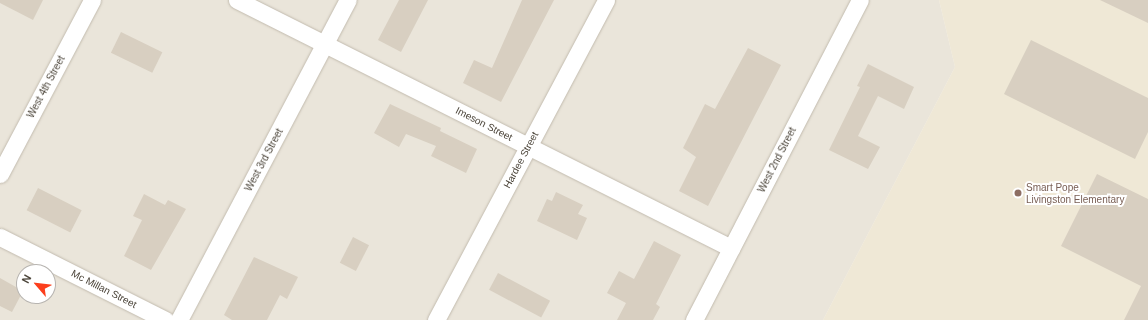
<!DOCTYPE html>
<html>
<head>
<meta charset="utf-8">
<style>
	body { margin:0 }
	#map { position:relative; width:1148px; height:320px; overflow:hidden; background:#f6f3ec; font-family:Helvetica,sans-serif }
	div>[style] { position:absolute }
	.residential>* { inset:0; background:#eae5da }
	.education>* { inset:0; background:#efe8d6 }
	.building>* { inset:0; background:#d8cfc1; transform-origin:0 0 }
	.roads { filter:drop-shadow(0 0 1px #c2bbae) drop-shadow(0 0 1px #c2bbae) }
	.street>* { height:17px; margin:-8.5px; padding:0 8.5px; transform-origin:8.5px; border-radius:8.5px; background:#fff }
	.dots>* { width:11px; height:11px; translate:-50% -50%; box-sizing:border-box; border:2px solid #fff; border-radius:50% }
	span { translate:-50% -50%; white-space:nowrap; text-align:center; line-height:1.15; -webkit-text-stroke:4px #fff; paint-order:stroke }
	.street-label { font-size:10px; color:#4b4439 }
	.education-label { font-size:10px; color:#785e54 }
	.left { translate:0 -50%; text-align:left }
	.north { position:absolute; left:16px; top:264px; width:40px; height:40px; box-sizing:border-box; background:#fff; border:1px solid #b7b4b0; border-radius:50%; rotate:298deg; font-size:11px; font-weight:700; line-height:16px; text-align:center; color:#4b4439 }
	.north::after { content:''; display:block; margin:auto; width:14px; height:18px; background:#fc3f1d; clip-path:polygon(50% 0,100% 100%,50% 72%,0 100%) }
</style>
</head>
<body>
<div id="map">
	<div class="residential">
		<div style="clip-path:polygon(evenodd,0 0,939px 0,955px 67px,823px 320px,0 320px,0 0,24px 272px,48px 272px,48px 296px,24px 296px,24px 272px)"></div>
	</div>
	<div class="education">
		<div style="clip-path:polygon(939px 0,1148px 0,1148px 320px,823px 320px,955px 67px)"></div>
	</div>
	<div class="building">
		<div style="clip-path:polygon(0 0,43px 0,33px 20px,0 3px)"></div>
		<div style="clip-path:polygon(399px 0,428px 0,401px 52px,378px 40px)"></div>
		<div style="clip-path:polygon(522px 0,554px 0,501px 102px,463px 83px,474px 60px,492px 68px)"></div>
		<div style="clip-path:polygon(1100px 0,1148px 0,1148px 23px)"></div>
		<div style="left:121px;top:32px;width:46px;height:23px;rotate:26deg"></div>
		<div style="clip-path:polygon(1031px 40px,1148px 98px,1148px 132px,1135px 159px,1004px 94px)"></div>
		<div style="clip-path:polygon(748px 48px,781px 65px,708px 206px,679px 191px,696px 157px,683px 148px,705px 104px,715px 109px)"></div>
		<div style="clip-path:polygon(868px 64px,914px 87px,904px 109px,878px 96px,858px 136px,880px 147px,868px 169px,829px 150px,860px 87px,857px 86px)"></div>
		<div style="clip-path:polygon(390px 104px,441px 128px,440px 131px,477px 149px,466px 173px,431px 156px,436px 146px,406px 134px,399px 147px,374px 133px)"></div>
		<div style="clip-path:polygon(1097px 174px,1148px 199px,1148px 320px,1124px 320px,1141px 286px,1061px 246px)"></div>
		<div style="left:38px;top:188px;width:49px;height:25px;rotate:27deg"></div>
		<div style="clip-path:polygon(556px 192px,583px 205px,578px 214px,587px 218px,577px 240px,537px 221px,547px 199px,552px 201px)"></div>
		<div style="clip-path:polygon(144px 194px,165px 205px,168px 200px,186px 209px,151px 270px,124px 256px,142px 220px,133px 216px)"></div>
		<div style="left:353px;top:237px;width:18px;height:29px;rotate:27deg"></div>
		<div style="clip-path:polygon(654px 241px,681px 255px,656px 304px,660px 307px,653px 320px,617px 320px,626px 303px,607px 293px,619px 271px,634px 279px)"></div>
		<div style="clip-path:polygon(254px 257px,298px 277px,287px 299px,280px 295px,267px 320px,232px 320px,224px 315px)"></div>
		<div style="left:498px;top:273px;width:59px;height:19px;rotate:28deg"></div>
		<div style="clip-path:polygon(0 278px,23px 291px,12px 312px,0 306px)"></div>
	</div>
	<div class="roads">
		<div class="street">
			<div style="left:237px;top:0;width:553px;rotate:26.66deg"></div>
			<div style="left:0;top:174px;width:197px;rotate:-62.1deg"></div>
			<div style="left:0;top:237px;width:185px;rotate:26.7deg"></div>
			<div style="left:179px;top:320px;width:362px;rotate:-62.2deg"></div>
			<div style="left:436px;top:320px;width:362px;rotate:-62deg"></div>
			<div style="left:694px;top:320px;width:360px;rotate:-62.6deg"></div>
		</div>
	</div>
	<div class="dots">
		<div style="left:1018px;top:193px;background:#8d6e63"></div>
	</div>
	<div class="street-label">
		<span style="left:46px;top:87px;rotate:-62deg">West 4th Street</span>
		<span style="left:484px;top:124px;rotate:27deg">Imeson Street</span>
		<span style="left:264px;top:160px;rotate:-62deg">West 3rd Street</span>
		<span style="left:521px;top:160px;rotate:-62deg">Hardee Street</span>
		<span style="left:777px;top:160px;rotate:-63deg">West 2nd Street</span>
		<span style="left:104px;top:289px;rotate:27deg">Mc Millan Street</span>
	</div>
	<div class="education-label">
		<span class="left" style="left:1026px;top:193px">Smart Pope<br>Livingston Elementary</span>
	</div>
	<div class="north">N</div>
</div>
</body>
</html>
